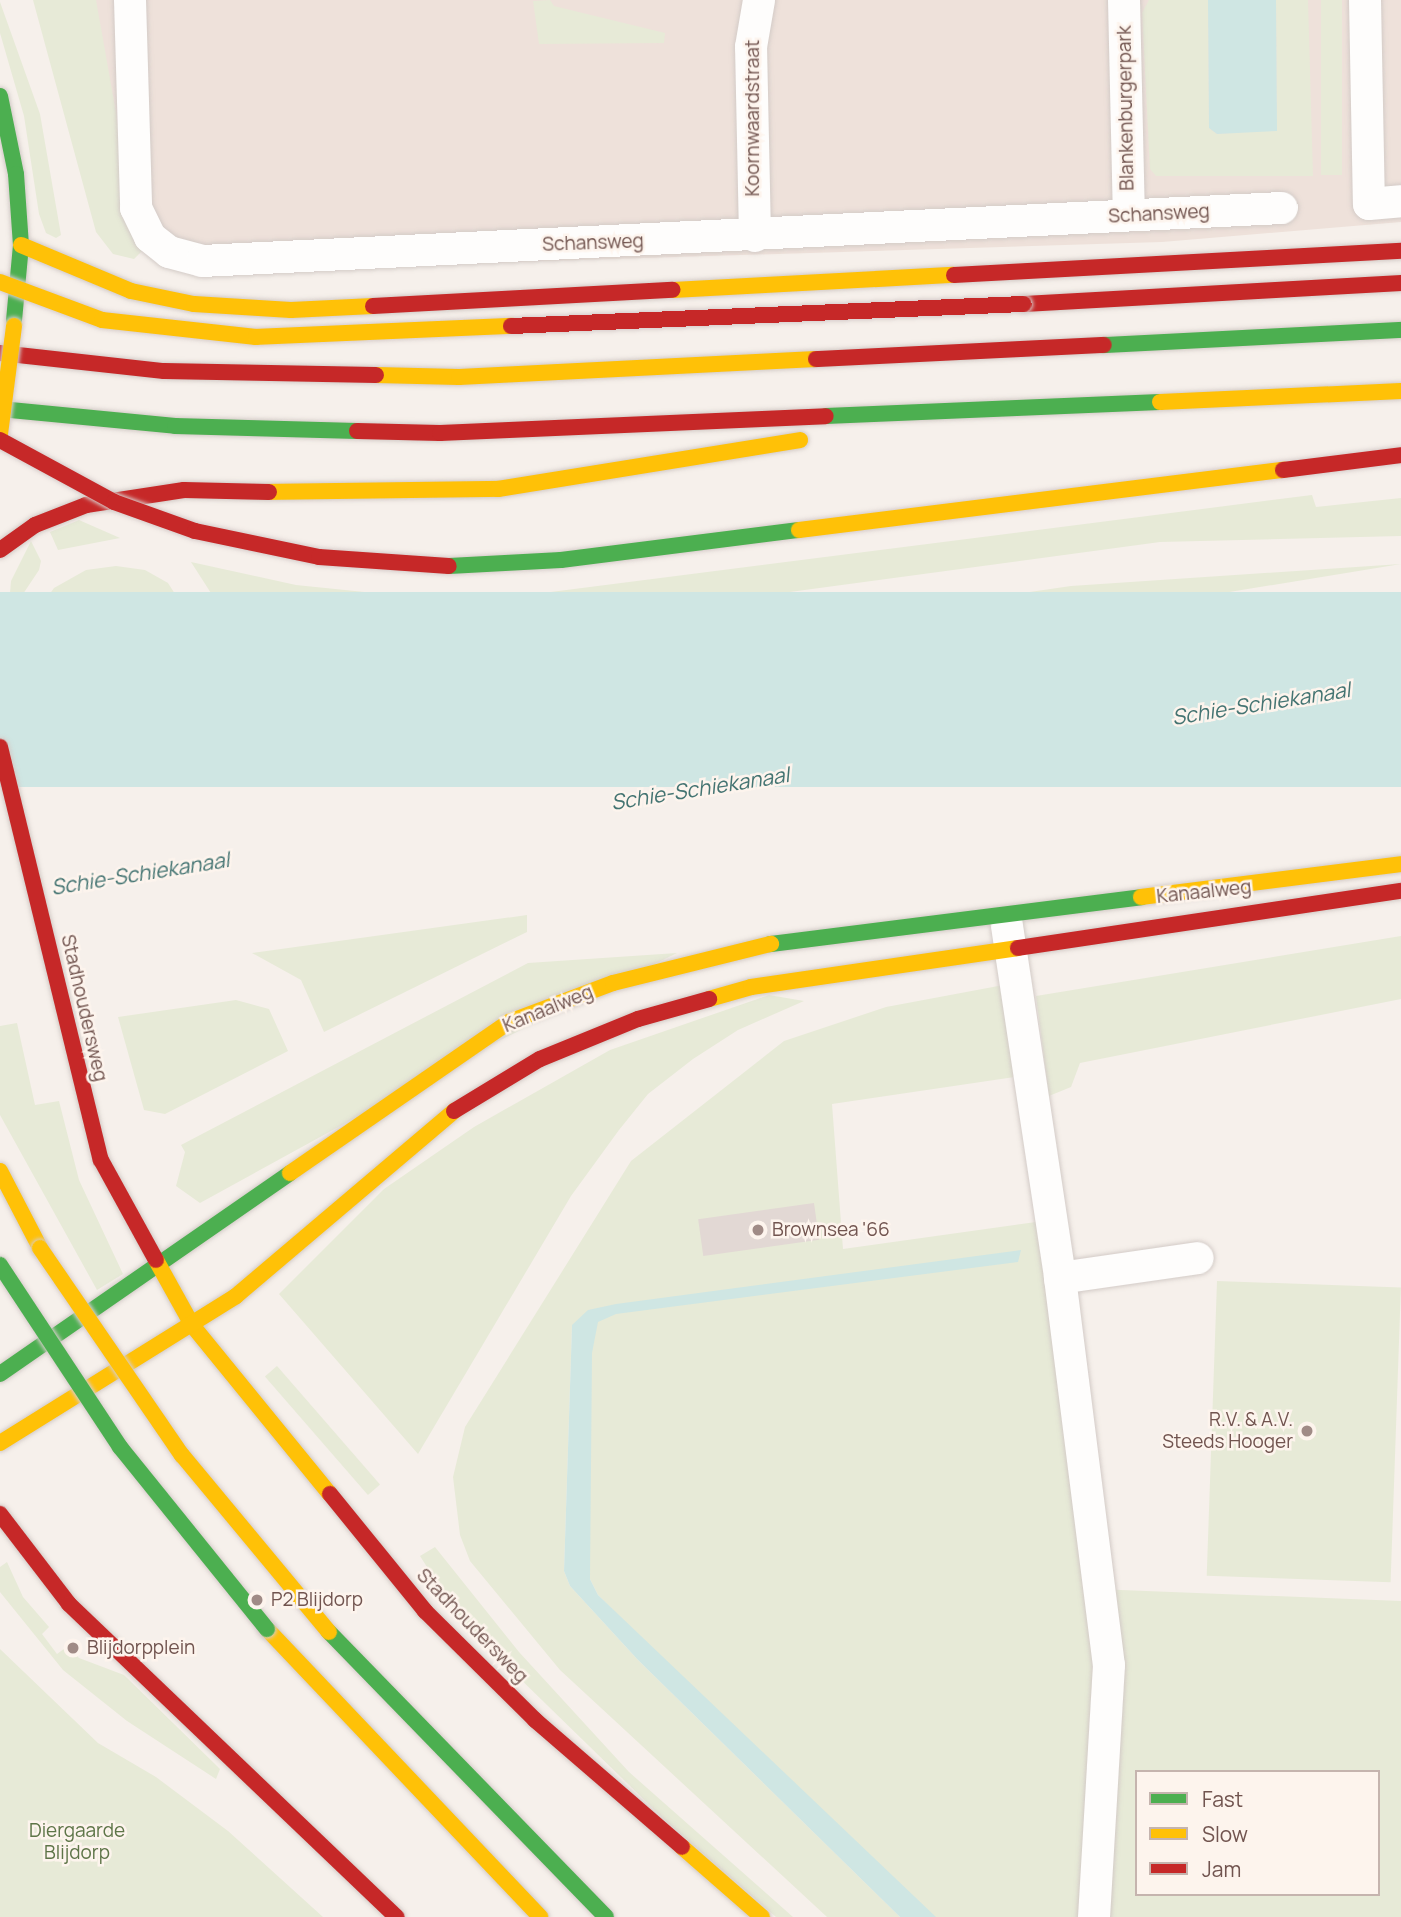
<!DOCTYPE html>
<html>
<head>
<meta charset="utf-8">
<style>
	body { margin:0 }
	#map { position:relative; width:1401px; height:1917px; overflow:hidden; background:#f6f0eb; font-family:Manrope,sans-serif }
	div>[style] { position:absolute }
	.residential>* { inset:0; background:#eee1da }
	.green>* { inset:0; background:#e7ead7; transform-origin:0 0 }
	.water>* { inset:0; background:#cfe6e3; transform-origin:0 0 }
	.pier>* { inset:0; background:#f6f0eb }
	.building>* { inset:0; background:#e2d8d4; transform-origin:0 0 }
	.roads { filter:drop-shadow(0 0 2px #d3cbc7) drop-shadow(0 0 2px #d3cbc7) }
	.street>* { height:32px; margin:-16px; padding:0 16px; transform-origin:16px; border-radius:16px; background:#fefdfc }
	.fast>* { height:16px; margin:-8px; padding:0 8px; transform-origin:8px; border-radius:8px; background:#4caf50 }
	.slow>* { height:16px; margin:-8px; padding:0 8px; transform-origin:8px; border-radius:8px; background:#ffc107 }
	.jam>* { height:16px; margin:-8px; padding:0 8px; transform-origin:8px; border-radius:8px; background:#c62828 }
	.bridges { filter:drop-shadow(0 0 2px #d7cdcb) drop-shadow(0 0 2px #d7cdcb) }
	.fast-bridge>* { height:16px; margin:-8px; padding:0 8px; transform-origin:8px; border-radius:8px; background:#4caf50 }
	.slow-bridge>* { height:16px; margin:-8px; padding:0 8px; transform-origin:8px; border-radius:8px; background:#ffc107 }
	.jam-bridge>* { height:16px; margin:-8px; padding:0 8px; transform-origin:8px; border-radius:8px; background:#c62828 }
	.dots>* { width:19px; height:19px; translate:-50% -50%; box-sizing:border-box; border:4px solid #fdf4ed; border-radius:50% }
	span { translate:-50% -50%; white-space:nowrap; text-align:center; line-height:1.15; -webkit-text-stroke:5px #fdf4ed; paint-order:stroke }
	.street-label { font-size:19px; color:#71544f }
	.poi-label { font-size:19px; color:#71544f }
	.left { translate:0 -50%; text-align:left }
	.right { translate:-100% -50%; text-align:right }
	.park-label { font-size:19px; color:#5e7548 }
	.water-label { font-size:21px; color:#447472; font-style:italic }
	.legend { position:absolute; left:1135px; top:1770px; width:245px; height:126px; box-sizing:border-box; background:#fdf4ed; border:2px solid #c5b4ae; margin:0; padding:9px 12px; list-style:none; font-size:21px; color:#71544f }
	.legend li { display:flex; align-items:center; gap:14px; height:35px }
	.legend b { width:35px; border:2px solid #c5b4ae }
</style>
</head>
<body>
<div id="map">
	<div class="residential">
		<div style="clip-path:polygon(49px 0,1401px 0,1401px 222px,1162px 242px,227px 271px,158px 261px)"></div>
	</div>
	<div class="green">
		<div style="clip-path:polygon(33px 0,96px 0,135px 219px,149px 244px,134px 259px,113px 254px,96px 232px)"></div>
		<div style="clip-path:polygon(550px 0,554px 6px,665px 33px,664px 43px,539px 44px,533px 1px)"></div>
		<div style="clip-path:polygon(1149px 0,1208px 0,1209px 128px,1217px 134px,1277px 130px,1276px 0,1308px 0,1313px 176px,1156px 176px,1150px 169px,1142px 13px)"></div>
		<div style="left:1321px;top:0;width:21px;height:175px"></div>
		<div style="clip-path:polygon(0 2px,40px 114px,61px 235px,56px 238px,46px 233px,39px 214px,24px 116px,0 33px)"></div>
		<div style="clip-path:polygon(1312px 495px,1316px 507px,1401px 498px,1401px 536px,1160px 542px,352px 651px,297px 652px,248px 638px,227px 618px,191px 562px,296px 585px,394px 595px,535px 594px)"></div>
		<div style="clip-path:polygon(79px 520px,120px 538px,58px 550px,50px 532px)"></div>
		<div style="clip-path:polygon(31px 541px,41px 561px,39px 570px,15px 606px,9px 605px,11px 581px)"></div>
		<div style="clip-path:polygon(1401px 564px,716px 676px,282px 728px,317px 696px,468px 674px,1071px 586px)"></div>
		<div style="clip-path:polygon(116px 566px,145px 570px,168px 583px,193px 622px,197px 670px,181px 703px,156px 726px,53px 746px,38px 679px,33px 617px,54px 588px,86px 570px)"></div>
		<div style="clip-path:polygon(222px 649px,254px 664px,304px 671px,253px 709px,202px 721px,197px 714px,215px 680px)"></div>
		<div style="clip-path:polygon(527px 915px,527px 932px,324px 1032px,301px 980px,252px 953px)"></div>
		<div style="clip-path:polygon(1401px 936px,1401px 999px,1080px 1063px,1071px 1087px,1049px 1096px,1036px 996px)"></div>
		<div style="clip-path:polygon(677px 953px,466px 1057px,200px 1203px,176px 1186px,185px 1152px,181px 1145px,528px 963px)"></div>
		<div style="clip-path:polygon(evenodd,1009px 984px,1021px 1076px,832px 1104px,843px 1249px,1043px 1221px,1096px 1589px,1401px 1601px,1401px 1917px,919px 1917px,598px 1595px,590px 1579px,572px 1325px,564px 1571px,570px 1586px,638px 1660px,900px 1917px,827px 1917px,560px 1670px,470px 1561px,460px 1535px,453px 1477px,465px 1427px,631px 1161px,784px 1041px,886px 1007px,1009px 984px,1137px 1772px,1378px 1772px,1378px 1894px,1137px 1894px,1137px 1772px)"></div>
		<div style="clip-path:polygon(769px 995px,804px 1001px,738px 1030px,693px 1059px,648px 1094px,619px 1130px,571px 1196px,418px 1454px,279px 1294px,384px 1189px,474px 1127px,610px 1050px)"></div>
		<div style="clip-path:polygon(236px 1000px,269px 1009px,288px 1051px,165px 1114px,144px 1110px,118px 1017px)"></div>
		<div style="clip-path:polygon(17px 1023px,35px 1105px,59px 1101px,79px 1180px,123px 1274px,97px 1290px,0 1115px,0 1026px)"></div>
		<div style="left:1217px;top:1281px;width:184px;height:295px;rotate:2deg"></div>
		<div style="left:277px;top:1366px;width:157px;height:16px;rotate:49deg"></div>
		<div style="clip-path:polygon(435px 1547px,519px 1652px,629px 1772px,793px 1917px,776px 1917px,668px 1823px,462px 1622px,420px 1556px)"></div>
		<div style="clip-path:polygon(7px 1562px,23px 1597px,49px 1627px,42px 1634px,57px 1654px,68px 1646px,79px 1658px,124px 1675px,220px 1769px,216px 1779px,127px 1721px,63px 1670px,0 1592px,0 1567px)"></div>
		<div style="clip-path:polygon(0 1649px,98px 1743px,156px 1777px,228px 1831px,323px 1917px,0 1917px)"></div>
	</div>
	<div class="water">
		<div style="clip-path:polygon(1208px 0,1276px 0,1277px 131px,1217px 134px,1209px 128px)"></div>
		<div style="left:1401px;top:592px;width:195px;height:1417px;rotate:90deg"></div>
		<div style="clip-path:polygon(1021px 1250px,1018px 1262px,616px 1314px,598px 1322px,592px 1353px,590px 1579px,598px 1595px,936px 1917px,900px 1917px,638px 1660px,570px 1586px,564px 1571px,572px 1325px,588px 1310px,616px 1304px)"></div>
	</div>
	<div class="pier">
		<div style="clip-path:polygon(62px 791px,103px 980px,11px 994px,0 942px,0 801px)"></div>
	</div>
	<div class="building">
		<div style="left:814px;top:1203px;width:37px;height:117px;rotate:82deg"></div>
	</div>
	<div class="roads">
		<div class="street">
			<div style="left:130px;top:0;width:208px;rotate:88.3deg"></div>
			<div style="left:136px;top:208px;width:32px;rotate:64deg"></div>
			<div style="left:150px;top:237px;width:24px;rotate:38deg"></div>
			<div style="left:169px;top:252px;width:34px;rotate:15deg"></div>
			<div style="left:202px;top:261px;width:1081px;rotate:-2.81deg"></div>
			<div style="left:1124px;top:0;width:215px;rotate:88.7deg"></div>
			<div style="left:1365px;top:0;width:204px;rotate:88.9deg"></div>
			<div style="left:1369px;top:204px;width:32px;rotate:-5deg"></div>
			<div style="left:755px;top:236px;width:189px;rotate:-91.2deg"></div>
			<div style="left:751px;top:47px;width:48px;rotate:-80.3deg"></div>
			<div style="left:1007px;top:926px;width:356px;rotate:81.4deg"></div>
			<div style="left:1060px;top:1278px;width:139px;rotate:-8.2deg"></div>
			<div style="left:1060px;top:1278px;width:390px;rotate:82.8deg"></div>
			<div style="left:1109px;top:1665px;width:252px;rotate:93.4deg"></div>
		</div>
		<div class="fast">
			<div style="left:0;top:96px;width:80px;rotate:78.4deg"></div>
			<div style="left:16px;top:174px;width:71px;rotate:86deg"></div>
			<div style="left:21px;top:245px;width:75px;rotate:95.3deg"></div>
			<div style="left:1104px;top:345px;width:297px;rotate:-2.9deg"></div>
			<div style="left:0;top:409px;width:176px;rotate:5.5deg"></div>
			<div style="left:175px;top:426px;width:182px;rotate:1.6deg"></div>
			<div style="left:826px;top:416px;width:334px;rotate:-2.4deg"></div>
			<div style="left:771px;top:944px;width:373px;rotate:-7.2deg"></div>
			<div style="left:0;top:1374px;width:353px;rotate:-34.7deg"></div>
		</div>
		<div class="slow">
			<div style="left:21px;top:245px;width:119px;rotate:22.7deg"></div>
			<div style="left:131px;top:291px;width:64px;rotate:11.7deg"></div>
			<div style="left:194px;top:304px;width:97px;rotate:3.5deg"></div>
			<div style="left:291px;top:310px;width:82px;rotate:-2.8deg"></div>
			<div style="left:673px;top:290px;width:281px;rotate:-3.1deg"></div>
			<div style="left:376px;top:375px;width:83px;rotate:1.4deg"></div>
			<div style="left:459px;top:377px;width:357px;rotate:-2.9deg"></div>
			<div style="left:1160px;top:402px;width:241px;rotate:-2.6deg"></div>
			<div style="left:269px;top:492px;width:229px;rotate:-0.8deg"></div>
			<div style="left:498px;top:489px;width:306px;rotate:-9.2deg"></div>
			<div style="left:1141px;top:897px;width:262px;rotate:-7.2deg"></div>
			<div style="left:709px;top:999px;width:44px;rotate:-15.9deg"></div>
			<div style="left:751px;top:987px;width:270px;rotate:-8.3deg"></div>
			<div style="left:0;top:1171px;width:87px;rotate:62.5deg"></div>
			<div style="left:290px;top:1173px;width:266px;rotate:-34.6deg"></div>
			<div style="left:509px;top:1022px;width:111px;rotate:-20.6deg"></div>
			<div style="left:613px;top:983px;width:163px;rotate:-13.9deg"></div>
			<div style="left:156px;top:1260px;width:74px;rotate:61deg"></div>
			<div style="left:192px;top:1325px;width:218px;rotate:50.8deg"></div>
			<div style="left:0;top:1443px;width:278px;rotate:-31.9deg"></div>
			<div style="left:236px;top:1296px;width:286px;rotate:-40.3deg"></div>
			<div style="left:267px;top:1629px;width:397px;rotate:46.5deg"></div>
			<div style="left:682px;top:1847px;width:106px;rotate:41.2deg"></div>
		</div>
		<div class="jam">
			<div style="left:954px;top:275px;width:448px;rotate:-3.1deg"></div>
			<div style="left:1024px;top:304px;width:378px;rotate:-3.2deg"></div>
			<div style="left:373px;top:306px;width:300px;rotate:-3.1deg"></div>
			<div style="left:0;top:353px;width:165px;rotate:6.3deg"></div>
			<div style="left:164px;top:371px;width:212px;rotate:1.1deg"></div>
			<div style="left:816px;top:359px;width:288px;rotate:-2.8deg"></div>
			<div style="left:357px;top:431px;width:83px;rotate:1.4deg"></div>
			<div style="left:440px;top:433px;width:386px;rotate:-2.5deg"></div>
			<div style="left:0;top:550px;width:43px;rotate:-35.5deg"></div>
			<div style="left:35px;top:525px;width:55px;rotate:-21.4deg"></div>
			<div style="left:86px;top:505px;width:99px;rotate:-8.7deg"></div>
			<div style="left:184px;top:490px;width:85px;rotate:1.3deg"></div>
			<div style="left:0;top:747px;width:425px;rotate:76.3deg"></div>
			<div style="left:101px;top:1160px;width:114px;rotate:61.2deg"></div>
			<div style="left:1018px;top:948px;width:387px;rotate:-8.5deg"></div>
			<div style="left:454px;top:1111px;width:100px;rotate:-31.2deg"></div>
			<div style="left:540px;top:1059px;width:106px;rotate:-22.2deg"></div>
			<div style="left:638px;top:1019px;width:74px;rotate:-15.7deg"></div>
			<div style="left:330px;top:1494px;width:151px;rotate:50.9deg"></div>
			<div style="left:425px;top:1611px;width:155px;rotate:44.7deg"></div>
			<div style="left:535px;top:1720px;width:194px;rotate:40.8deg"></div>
			<div style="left:0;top:1514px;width:113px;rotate:52.5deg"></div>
			<div style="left:69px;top:1604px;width:453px;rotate:43.7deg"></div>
		</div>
	</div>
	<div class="bridges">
		<div class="fast-bridge">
			<div style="left:449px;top:566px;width:112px;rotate:-3.1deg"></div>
			<div style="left:561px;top:560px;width:240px;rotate:-7.2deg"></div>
			<div style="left:0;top:1265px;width:218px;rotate:56.6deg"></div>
			<div style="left:120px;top:1447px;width:234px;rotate:51.1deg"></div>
			<div style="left:329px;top:1632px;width:397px;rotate:45.8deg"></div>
		</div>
		<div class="slow-bridge">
			<div style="left:0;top:282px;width:109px;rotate:20.4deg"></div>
			<div style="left:102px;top:320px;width:155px;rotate:6.3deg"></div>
			<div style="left:256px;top:337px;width:255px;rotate:-2.5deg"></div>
			<div style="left:0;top:434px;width:109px;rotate:-82.6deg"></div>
			<div style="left:799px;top:530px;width:488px;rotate:-7.1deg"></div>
			<div style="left:40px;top:1248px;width:251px;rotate:55.6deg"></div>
			<div style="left:182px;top:1455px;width:230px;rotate:50.3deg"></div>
		</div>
		<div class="jam-bridge">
			<div style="left:511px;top:326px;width:513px;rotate:-2.46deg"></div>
			<div style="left:0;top:440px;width:130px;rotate:28.5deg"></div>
			<div style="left:114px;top:502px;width:86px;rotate:19.7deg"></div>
			<div style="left:195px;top:531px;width:127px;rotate:11.8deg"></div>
			<div style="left:319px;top:557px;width:130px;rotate:4deg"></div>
			<div style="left:1283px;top:470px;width:119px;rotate:-7.2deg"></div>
		</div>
	</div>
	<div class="dots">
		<div style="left:758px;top:1230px;background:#a08b86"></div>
		<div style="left:1307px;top:1431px;background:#a08b86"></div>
		<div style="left:257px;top:1600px;background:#a08b86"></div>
		<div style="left:73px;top:1648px;background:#a08b86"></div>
	</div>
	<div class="street-label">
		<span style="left:1126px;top:108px;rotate:-91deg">Blankenburgerpark</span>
		<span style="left:753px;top:118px;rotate:-90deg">Koornwaardstraat</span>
		<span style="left:1159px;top:214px;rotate:-3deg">Schansweg</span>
		<span style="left:593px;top:243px;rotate:-2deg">Schansweg</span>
		<span style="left:1204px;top:892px;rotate:-6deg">Kanaalweg</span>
		<span style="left:84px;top:1008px;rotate:77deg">Stadhoudersweg</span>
		<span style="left:548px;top:1009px;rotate:-22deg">Kanaalweg</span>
		<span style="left:472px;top:1626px;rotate:46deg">Stadhoudersweg</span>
	</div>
	<div class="poi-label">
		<span class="left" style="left:772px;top:1230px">Brownsea '66</span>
		<span class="right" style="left:1293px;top:1431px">R.V. &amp; A.V.<br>Steeds Hooger</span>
		<span class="left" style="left:271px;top:1600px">P2 Blijdorp</span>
		<span class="left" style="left:87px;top:1648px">Blijdorpplein</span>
	</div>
	<div class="park-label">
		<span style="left:77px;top:1842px">Diergaarde<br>Blijdorp</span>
	</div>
	<div class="water-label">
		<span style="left:1261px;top:703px;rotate:-9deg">Schie-Schiekanaal</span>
		<span style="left:700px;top:788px;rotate:-9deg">Schie-Schiekanaal</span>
		<span style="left:140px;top:873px;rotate:-9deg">Schie-Schiekanaal</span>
	</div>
	<ul class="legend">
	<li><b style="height:9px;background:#4caf50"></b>Fast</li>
	<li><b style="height:9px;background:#ffc107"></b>Slow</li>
	<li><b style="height:9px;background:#c62828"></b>Jam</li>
	</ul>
</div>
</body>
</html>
